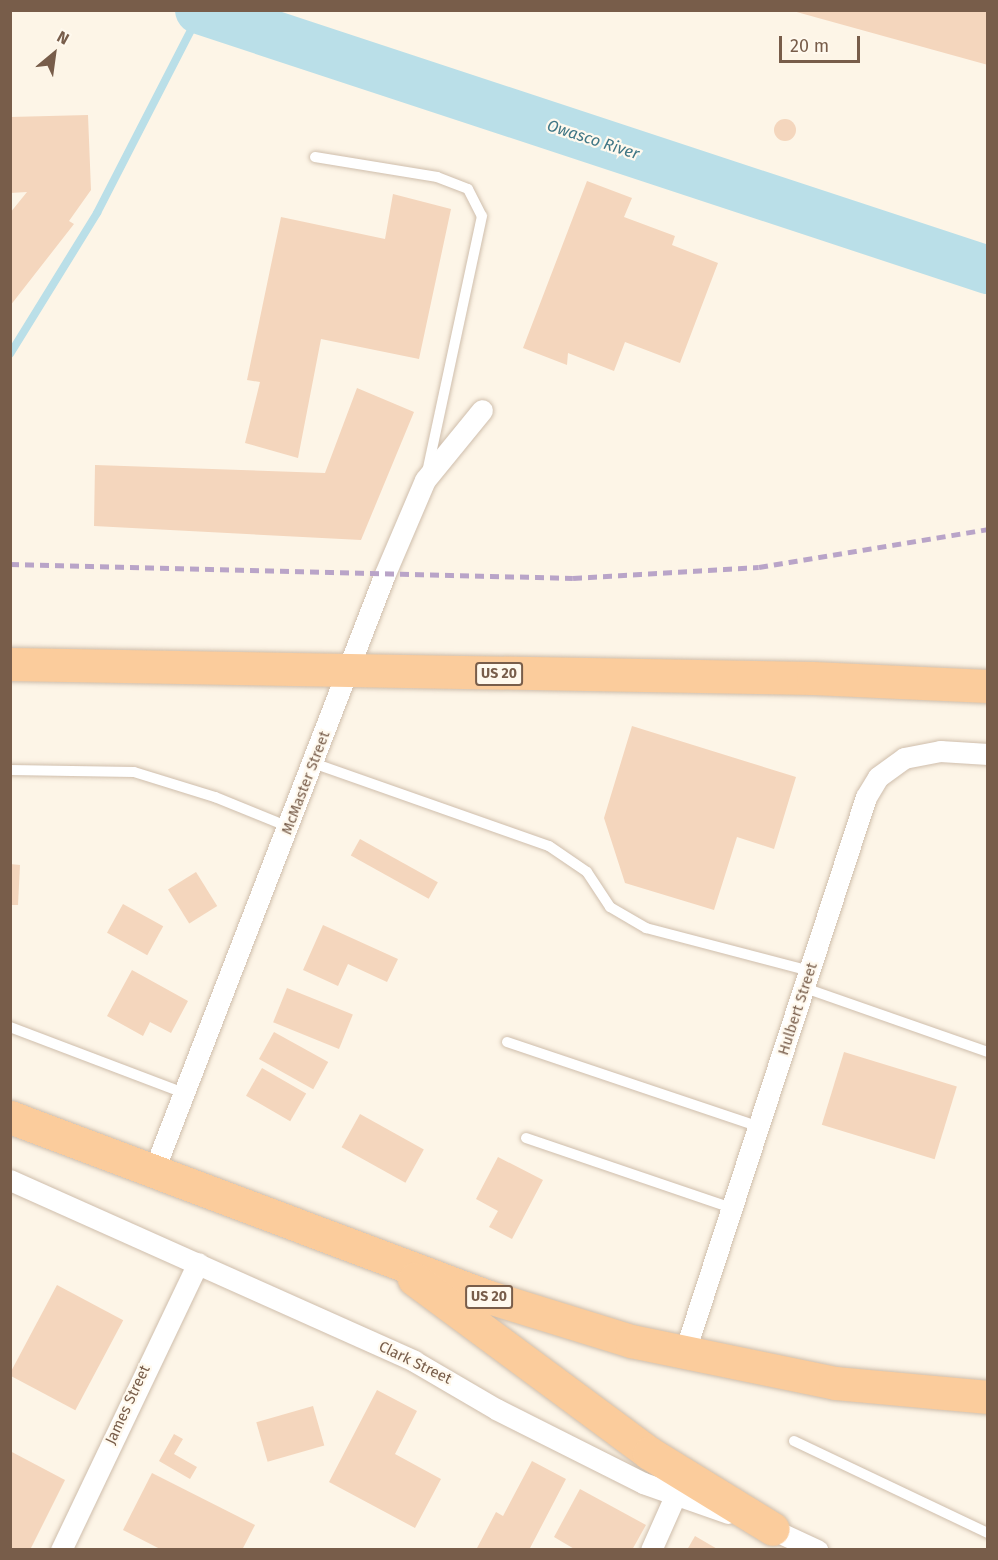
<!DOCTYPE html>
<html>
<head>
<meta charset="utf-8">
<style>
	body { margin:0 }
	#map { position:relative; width:998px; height:1560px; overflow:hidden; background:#fdf5e7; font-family:"Fira Sans",sans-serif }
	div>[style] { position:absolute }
	.stream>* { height:8px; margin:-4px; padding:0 4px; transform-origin:4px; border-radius:4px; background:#badfe8 }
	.river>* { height:48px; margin:-24px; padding:0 24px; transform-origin:24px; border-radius:24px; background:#badfe8 }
	.building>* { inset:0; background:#f4d6bd; transform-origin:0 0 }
	.round { border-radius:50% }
	.roads { filter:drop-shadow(0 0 2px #cfbeac) drop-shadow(0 0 2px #cfbeac) }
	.service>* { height:10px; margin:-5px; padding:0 5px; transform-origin:5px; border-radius:5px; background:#fff }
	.minor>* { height:21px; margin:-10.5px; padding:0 10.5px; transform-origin:10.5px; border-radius:10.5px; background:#fff }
	.trunk>* { height:33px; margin:-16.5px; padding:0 16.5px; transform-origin:16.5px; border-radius:16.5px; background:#fbcc9c }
	.rail>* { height:4.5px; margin-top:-2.25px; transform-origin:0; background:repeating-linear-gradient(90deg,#b9a4c8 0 9px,transparent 0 15px) }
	span { translate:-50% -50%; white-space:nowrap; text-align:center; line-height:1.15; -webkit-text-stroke:4.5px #fff9ee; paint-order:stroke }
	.shield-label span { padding:2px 4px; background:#fff9ee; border:2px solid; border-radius:4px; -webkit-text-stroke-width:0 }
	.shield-label { font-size:14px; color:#785d4a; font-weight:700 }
	.street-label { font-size:15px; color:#785d4a }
	.water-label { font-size:16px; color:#3f7685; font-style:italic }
	.frame { position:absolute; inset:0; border:12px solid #785d4a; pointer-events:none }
	.north { position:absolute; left:24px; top:24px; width:60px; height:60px; -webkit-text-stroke:4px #fff9ee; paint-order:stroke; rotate:29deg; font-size:16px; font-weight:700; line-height:24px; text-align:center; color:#785d4a }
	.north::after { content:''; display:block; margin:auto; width:21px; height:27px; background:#785d4a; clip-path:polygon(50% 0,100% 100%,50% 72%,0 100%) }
	.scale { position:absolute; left:779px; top:36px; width:81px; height:27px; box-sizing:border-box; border:3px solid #785d4a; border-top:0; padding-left:8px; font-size:18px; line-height:21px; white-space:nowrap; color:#785d4a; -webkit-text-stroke:4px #fff9ee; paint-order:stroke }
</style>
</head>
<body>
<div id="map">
	<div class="stream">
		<div style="left:10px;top:354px;width:166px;rotate:-58.3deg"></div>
		<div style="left:97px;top:213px;width:227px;rotate:-62.8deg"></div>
	</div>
	<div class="river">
		<div style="left:199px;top:10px;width:831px;rotate:18.24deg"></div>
	</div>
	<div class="building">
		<div style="clip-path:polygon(794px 10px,988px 10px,988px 65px,793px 11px)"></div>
		<div style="clip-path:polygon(88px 115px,91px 190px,69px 221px,74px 224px,10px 306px,10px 213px,27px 192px,10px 193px,10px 117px)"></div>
		<div class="round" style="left:774px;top:119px;width:22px;height:22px"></div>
		<div style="clip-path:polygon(587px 181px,632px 198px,624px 217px,675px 236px,672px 245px,718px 263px,680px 363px,625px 342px,614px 371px,568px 353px,567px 365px,523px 348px)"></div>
		<div style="clip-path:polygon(393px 194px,451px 209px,419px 359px,321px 339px,298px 458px,245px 443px,260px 382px,247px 380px,281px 217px,385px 239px)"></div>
		<div style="clip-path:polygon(357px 388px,414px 412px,361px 540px,94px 526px,95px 465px,325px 473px)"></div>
		<div style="clip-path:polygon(632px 726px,796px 777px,774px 849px,737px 837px,714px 910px,625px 883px,604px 818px)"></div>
		<div style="left:360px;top:839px;width:89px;height:19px;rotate:29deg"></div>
		<div style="clip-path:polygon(10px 864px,20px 865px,18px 905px,10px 905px)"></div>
		<div style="left:196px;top:872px;width:40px;height:33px;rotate:58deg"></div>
		<div style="left:123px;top:904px;width:46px;height:33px;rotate:29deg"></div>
		<div style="clip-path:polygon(323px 925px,398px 959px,387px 982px,348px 964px,338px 986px,303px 970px)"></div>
		<div style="clip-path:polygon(132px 970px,188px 1001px,171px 1033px,150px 1022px,143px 1036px,107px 1016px)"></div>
		<div style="left:287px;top:988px;width:71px;height:37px;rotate:22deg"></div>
		<div style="left:274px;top:1032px;width:62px;height:31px;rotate:29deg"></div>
		<div style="left:844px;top:1052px;width:118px;height:76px;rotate:17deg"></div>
		<div style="left:262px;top:1068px;width:51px;height:32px;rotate:30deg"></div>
		<div style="left:360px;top:1114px;width:73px;height:38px;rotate:29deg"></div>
		<div style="clip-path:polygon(498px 1157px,543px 1180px,512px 1239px,489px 1227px,498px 1211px,476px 1199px)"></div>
		<div style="left:57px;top:1285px;width:75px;height:102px;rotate:28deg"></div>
		<div style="clip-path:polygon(377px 1390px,417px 1411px,395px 1454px,441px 1479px,415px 1528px,329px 1482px)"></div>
		<div style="left:313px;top:1406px;width:41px;height:59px;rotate:74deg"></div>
		<div style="clip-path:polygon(174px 1434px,183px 1439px,174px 1454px,197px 1467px,190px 1479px,159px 1461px)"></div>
		<div style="clip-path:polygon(10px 1451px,65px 1480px,30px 1550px,10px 1548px)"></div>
		<div style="clip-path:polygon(532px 1461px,566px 1479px,529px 1550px,476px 1550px,496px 1512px,503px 1516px)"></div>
		<div style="clip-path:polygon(152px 1473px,255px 1525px,242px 1550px,162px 1550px,123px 1530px)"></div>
		<div style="clip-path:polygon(580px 1489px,646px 1525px,632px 1550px,576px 1550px,554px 1537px)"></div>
		<div style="clip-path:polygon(695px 1536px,719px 1550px,687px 1550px)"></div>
	</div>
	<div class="roads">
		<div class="service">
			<div style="left:315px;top:157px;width:124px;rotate:9.3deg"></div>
			<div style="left:437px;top:177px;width:33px;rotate:21deg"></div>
			<div style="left:468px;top:189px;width:30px;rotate:63deg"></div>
			<div style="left:482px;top:216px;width:258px;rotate:102.1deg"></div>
			<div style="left:313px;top:763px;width:250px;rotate:19.4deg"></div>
			<div style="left:549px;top:846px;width:46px;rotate:34.4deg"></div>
			<div style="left:587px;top:872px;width:42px;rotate:56.7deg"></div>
			<div style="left:610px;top:907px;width:42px;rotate:30.3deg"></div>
			<div style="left:646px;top:928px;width:170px;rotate:14.7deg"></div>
			<div style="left:10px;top:770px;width:124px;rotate:0.9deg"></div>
			<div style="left:134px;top:772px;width:85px;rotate:17.2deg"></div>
			<div style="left:215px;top:797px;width:80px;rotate:22.1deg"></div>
			<div style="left:805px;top:988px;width:194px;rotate:19.3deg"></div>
			<div style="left:10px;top:1027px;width:188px;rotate:20.8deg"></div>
			<div style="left:507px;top:1042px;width:266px;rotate:18.6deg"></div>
			<div style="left:526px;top:1138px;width:218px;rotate:18.8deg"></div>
			<div style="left:794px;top:1441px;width:215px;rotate:25.4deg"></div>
		</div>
		<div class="minor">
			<div style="left:154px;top:1170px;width:637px;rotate:-68.83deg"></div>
			<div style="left:384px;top:576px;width:104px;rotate:-66.9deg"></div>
			<div style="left:425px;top:480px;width:90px;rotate:-50.8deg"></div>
			<div style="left:10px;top:1180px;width:443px;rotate:24.1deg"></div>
			<div style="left:414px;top:1361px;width:95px;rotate:30.3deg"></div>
			<div style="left:496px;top:1409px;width:165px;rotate:26.7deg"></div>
			<div style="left:643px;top:1483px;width:90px;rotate:19.4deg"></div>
			<div style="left:684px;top:1354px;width:586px;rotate:-71.91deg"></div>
			<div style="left:866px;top:797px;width:23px;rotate:-59deg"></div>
			<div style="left:878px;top:777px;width:32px;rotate:-36deg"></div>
			<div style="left:904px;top:758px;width:37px;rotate:-11deg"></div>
			<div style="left:940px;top:751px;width:48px;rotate:3.6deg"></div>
			<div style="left:763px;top:1525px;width:60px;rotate:24.8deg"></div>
			<div style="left:61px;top:1550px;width:318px;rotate:-64.5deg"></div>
			<div style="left:651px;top:1550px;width:59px;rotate:-66deg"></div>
		</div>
		<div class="trunk">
			<div style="left:10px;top:664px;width:803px;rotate:1deg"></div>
			<div style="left:813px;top:678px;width:175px;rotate:2.6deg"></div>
			<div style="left:10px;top:1117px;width:512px;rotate:20.6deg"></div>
			<div style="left:489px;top:1297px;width:149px;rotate:17.2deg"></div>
			<div style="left:631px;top:1341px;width:208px;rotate:11.6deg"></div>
			<div style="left:835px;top:1383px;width:154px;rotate:5.2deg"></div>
			<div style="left:414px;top:1279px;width:292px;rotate:36.5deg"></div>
			<div style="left:649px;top:1453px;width:145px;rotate:31.5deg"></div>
		</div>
	</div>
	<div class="rail">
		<div style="left:10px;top:564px;width:563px;rotate:1.42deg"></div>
		<div style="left:573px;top:578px;width:186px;rotate:-3.4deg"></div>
		<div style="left:759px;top:567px;width:232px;rotate:-9.4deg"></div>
	</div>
	<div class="shield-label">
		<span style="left:499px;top:674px">US 20</span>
		<span style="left:489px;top:1297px">US 20</span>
	</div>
	<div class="street-label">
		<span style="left:306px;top:783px;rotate:-69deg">McMaster Street</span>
		<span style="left:798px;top:1009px;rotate:-72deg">Hulbert Street</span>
		<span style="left:415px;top:1363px;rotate:26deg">Clark Street</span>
		<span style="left:128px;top:1405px;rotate:-65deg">James Street</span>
	</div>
	<div class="water-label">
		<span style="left:593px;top:140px;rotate:18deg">Owasco River</span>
	</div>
	<div class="frame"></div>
	<div class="north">N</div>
	<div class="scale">20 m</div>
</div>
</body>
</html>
